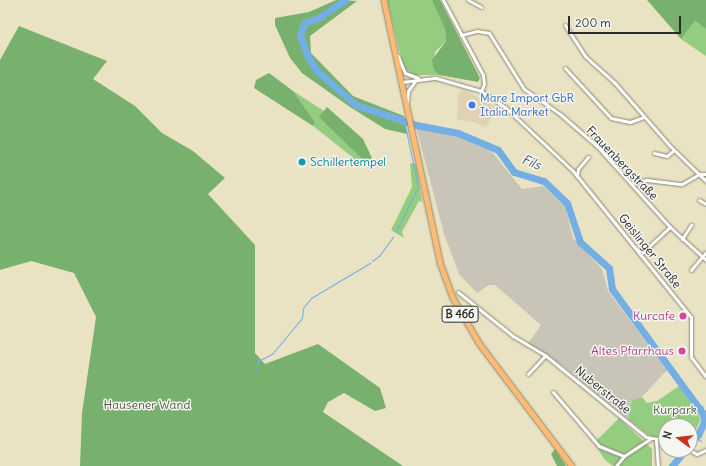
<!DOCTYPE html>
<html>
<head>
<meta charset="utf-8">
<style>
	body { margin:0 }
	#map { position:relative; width:706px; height:466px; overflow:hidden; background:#eae3c3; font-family:Delius,sans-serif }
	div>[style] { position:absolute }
	.built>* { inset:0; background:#dfd3b4 }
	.industrial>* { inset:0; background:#c8c4b8 }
	.green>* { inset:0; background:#95cd80 }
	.forest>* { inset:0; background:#78b06e }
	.stream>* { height:1px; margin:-0.5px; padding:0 0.5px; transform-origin:0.5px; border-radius:0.5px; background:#73aee4 }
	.canal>* { height:4px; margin:-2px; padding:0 2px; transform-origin:2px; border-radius:2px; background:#73aee4 }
	.river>* { height:7px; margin:-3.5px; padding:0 3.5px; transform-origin:3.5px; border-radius:3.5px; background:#73aee4 }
	.roads { filter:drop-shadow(0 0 1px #8a8777) drop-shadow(0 0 1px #8a8777) }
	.minor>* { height:3px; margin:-1.5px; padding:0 1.5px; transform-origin:1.5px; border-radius:1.5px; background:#fff }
	.primary>* { height:4.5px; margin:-2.25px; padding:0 2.25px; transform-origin:2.25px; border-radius:2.25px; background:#ffbb71 }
	.dots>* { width:11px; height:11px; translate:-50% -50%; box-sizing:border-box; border:2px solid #f6f6f2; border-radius:50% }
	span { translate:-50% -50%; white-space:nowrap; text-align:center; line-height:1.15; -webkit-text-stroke:3px #f6f6f2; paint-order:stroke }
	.shield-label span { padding:1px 3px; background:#f6f6f2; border:1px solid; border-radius:3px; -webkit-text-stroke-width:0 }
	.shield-label { font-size:11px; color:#2b2b2b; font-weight:700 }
	.shop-label { font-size:12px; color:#366cbe }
	.left { translate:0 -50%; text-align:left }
	.culture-label { font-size:12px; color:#0d838f }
	.street-label { font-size:12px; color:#2b2b2b }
	.hotel-label { font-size:12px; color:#b23c85 }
	.right { translate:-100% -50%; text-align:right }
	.park-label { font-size:12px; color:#4b5c44 }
	.water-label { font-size:13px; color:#44596c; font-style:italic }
	.north { position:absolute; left:658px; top:418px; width:40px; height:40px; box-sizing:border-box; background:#f6f6f2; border:1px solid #a5a5a2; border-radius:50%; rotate:285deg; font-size:11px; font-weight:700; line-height:16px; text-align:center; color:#2b2b2b }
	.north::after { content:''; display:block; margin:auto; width:14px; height:18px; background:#c8321e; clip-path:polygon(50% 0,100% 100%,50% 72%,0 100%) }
	.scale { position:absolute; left:568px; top:16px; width:113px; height:18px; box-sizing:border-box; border:2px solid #2b2b2b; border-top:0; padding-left:5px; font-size:12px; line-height:14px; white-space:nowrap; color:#2b2b2b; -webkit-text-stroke:3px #f6f6f2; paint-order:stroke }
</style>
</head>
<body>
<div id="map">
	<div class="built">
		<div style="clip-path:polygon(463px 89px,497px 108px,486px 127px,474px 122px,457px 120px,458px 95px)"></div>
	</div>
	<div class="industrial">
		<div style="clip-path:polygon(416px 126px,452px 134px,492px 152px,522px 189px,543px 186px,565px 206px,573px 238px,602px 269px,608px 291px,668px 371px,664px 373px,642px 397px,632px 400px,628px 419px,563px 366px,528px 344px,541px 325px,495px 285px,489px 285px,477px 293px,459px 274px,444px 234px)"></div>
	</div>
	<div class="green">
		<div style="clip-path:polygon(387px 0,432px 0,435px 4px,445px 29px,446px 41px,435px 52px,434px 70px,439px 75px,415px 75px,404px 69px)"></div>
		<div style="clip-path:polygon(695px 21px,706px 29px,706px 56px,681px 39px)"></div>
		<div style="clip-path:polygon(293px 91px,324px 111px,320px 117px,366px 163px,360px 167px,351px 156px,313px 126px,315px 122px)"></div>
		<div style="clip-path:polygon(410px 163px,416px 164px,422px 202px,419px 201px,402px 232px,404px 238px,391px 230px,412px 187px)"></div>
		<div style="clip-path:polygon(679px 386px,699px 414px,700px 420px,695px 433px,690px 438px,690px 426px,666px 426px,666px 437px,651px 437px,628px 419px,632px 400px,642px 397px,647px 403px,657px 401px)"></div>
		<div style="clip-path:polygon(619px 418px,652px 449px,652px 466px,613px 466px,605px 460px,594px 443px)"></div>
	</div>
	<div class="forest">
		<div style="clip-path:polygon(336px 0,357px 1px,310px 36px,311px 53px,353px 96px,404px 116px,407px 134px,385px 129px,350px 107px,302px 73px,290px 58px,275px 25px,275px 18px,309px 12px)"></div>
		<div style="clip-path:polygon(432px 0,440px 0,480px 78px,478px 82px,439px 75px,434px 70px,432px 60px,446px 41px,445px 29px)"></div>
		<div style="clip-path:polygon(647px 0,706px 0,706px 29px,695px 21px,681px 39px)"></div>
		<div style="clip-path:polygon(19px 26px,107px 61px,93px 79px,135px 106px,162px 133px,193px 151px,225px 178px,208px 194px,255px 245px,255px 353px,265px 364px,318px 344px,380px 388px,386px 408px,375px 411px,344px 393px,328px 402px,323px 412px,403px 466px,80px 466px,82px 413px,96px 317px,74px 273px,31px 261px,0 270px,0 60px)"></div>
		<div style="clip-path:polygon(269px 73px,293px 91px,315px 122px,313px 126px,254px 88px,256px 80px)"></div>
		<div style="clip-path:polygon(327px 107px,363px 139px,372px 158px,366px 163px,319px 117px)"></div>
		<div style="clip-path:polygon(555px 449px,566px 466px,557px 466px,551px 454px)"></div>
	</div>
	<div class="stream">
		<div style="left:396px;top:231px;width:49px;rotate:-63.4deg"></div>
		<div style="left:418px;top:187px;width:67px;rotate:-102deg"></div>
		<div style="left:372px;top:261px;width:9px;rotate:-36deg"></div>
		<div style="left:379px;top:256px;width:24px;rotate:-54deg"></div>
		<div style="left:255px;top:373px;width:12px;rotate:-76deg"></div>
		<div style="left:258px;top:361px;width:16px;rotate:-27deg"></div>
		<div style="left:272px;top:354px;width:47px;rotate:-50.2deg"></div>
		<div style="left:302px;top:318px;width:10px;rotate:-84deg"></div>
		<div style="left:303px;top:308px;width:13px;rotate:-51deg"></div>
		<div style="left:311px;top:298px;width:69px;rotate:-30.7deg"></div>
		<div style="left:696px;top:402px;width:2px;rotate:-27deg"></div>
		<div style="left:696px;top:438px;width:6px;rotate:31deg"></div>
	</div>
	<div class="canal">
		<div style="left:699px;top:409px;width:3px;rotate:-18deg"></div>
	</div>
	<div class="river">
		<div style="left:345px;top:0;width:32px;rotate:146deg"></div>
		<div style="left:318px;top:18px;width:15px;rotate:160deg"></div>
		<div style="left:304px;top:23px;width:13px;rotate:108deg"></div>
		<div style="left:300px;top:35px;width:23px;rotate:70deg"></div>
		<div style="left:308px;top:57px;width:17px;rotate:57deg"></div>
		<div style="left:317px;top:71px;width:52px;rotate:41.1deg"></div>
		<div style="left:356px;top:105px;width:63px;rotate:18.4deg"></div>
		<div style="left:416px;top:125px;width:43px;rotate:10.8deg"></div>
		<div style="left:458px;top:133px;width:43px;rotate:23deg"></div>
		<div style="left:498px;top:150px;width:27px;rotate:54deg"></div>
		<div style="left:514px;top:172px;width:31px;rotate:17deg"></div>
		<div style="left:544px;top:181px;width:32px;rotate:44deg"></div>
		<div style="left:567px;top:203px;width:41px;rotate:71.6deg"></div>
		<div style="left:580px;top:242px;width:39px;rotate:42deg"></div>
		<div style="left:609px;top:268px;width:21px;rotate:82deg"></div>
		<div style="left:612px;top:289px;width:155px;rotate:53.9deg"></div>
		<div style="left:703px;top:414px;width:8px;rotate:83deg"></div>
		<div style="left:704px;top:422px;width:14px;rotate:115deg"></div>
		<div style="left:698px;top:435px;width:12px;rotate:132deg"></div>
		<div style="left:672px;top:466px;width:21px;rotate:-51deg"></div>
	</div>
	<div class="roads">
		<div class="minor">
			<div style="left:443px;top:0;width:85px;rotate:61.9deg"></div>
			<div style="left:483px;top:75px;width:9px;rotate:84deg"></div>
			<div style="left:484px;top:84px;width:8px;rotate:113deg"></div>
			<div style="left:468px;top:0;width:15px;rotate:28deg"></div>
			<div style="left:565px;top:25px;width:38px;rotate:57deg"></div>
			<div style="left:586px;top:57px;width:38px;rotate:42deg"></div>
			<div style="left:614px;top:82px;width:86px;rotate:48.8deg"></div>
			<div style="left:671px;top:147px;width:49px;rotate:44.2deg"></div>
			<div style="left:461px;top:35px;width:16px;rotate:-14deg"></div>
			<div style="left:477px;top:31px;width:12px;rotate:9deg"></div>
			<div style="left:489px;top:33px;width:66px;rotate:58deg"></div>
			<div style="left:524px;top:89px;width:44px;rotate:34.8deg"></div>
			<div style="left:560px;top:114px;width:49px;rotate:40.9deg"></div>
			<div style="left:597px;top:146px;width:109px;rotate:48deg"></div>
			<div style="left:670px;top:227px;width:49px;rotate:42.5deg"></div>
			<div style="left:398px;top:56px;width:18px;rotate:68deg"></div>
			<div style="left:405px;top:73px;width:14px;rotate:21deg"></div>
			<div style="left:565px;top:68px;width:68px;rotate:47.4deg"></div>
			<div style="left:611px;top:118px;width:19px;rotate:12deg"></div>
			<div style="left:630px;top:122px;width:15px;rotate:-20deg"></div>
			<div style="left:402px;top:82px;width:34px;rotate:-7deg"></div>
			<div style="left:436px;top:78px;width:47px;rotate:16.1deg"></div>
			<div style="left:481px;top:91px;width:30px;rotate:34deg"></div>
			<div style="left:506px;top:108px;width:92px;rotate:43.2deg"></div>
			<div style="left:573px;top:171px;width:188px;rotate:51.1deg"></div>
			<div style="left:691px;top:317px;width:40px;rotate:90deg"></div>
			<div style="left:691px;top:357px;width:25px;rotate:53deg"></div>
			<div style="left:407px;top:102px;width:11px;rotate:-85deg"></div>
			<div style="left:408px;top:91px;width:14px;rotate:-54deg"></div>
			<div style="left:654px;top:153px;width:13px;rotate:13deg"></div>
			<div style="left:667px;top:156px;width:9px;rotate:-41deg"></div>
			<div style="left:577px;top:176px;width:7px;rotate:-82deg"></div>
			<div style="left:578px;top:169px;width:16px;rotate:-50deg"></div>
			<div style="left:631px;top:183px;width:16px;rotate:-11deg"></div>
			<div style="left:647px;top:180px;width:35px;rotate:7deg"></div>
			<div style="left:682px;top:184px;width:20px;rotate:-30deg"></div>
			<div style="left:699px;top:174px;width:7px"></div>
			<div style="left:699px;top:200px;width:8px;rotate:30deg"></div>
			<div style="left:682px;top:239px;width:17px;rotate:-57deg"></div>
			<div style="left:641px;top:254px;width:40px;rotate:-43deg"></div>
			<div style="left:691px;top:270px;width:23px;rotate:-50deg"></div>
			<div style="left:458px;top:292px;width:70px;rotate:38.7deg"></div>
			<div style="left:513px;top:336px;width:39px;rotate:31deg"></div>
			<div style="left:546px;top:356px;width:129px;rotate:39deg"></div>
			<div style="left:646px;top:437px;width:20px;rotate:9deg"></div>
			<div style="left:528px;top:374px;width:25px;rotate:-47deg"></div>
			<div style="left:553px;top:392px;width:71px;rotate:49.6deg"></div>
			<div style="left:599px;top:446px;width:27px;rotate:22deg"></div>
			<div style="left:656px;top:440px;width:26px;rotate:86deg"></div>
			<div style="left:689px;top:450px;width:9px;rotate:27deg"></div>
			<div style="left:697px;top:454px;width:10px;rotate:-24deg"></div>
			<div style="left:616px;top:466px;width:13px;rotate:-51deg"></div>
			<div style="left:624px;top:456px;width:31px;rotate:-33deg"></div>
		</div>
		<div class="primary">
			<div style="left:384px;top:0;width:271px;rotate:77.9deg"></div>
			<div style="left:441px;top:265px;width:33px;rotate:70deg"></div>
			<div style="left:452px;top:296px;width:54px;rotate:60.1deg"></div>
			<div style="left:479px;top:343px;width:154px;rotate:52.9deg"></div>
		</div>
	</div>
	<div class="dots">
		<div style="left:472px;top:105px;background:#3f7fe0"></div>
		<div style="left:302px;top:162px;background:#0f9aa8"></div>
		<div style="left:683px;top:316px;background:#d1479c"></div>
		<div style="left:682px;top:351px;background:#d1479c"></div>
	</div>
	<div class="shield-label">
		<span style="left:460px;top:314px">B 466</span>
	</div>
	<div class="shop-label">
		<span class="left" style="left:480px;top:105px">Mare Import GbR<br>Italia Market</span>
	</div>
	<div class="culture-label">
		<span class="left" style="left:310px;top:162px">Schillertempel</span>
	</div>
	<div class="street-label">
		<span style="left:622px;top:163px;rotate:46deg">Frauenbergstraße</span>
		<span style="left:650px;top:251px;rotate:51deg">Geislinger Straße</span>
		<span style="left:603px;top:390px;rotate:39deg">Nuberstraße</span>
	</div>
	<div class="hotel-label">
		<span class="right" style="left:675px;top:316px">Kurcafe</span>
		<span class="right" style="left:674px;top:351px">Altes Pfarrhaus</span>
	</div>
	<div class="park-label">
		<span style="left:147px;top:405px">Hausener Wand</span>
		<span style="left:675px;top:410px">Kurpark</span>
	</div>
	<div class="water-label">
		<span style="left:531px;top:163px;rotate:22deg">Fils</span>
	</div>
	<div class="north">N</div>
	<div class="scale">200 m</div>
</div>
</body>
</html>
